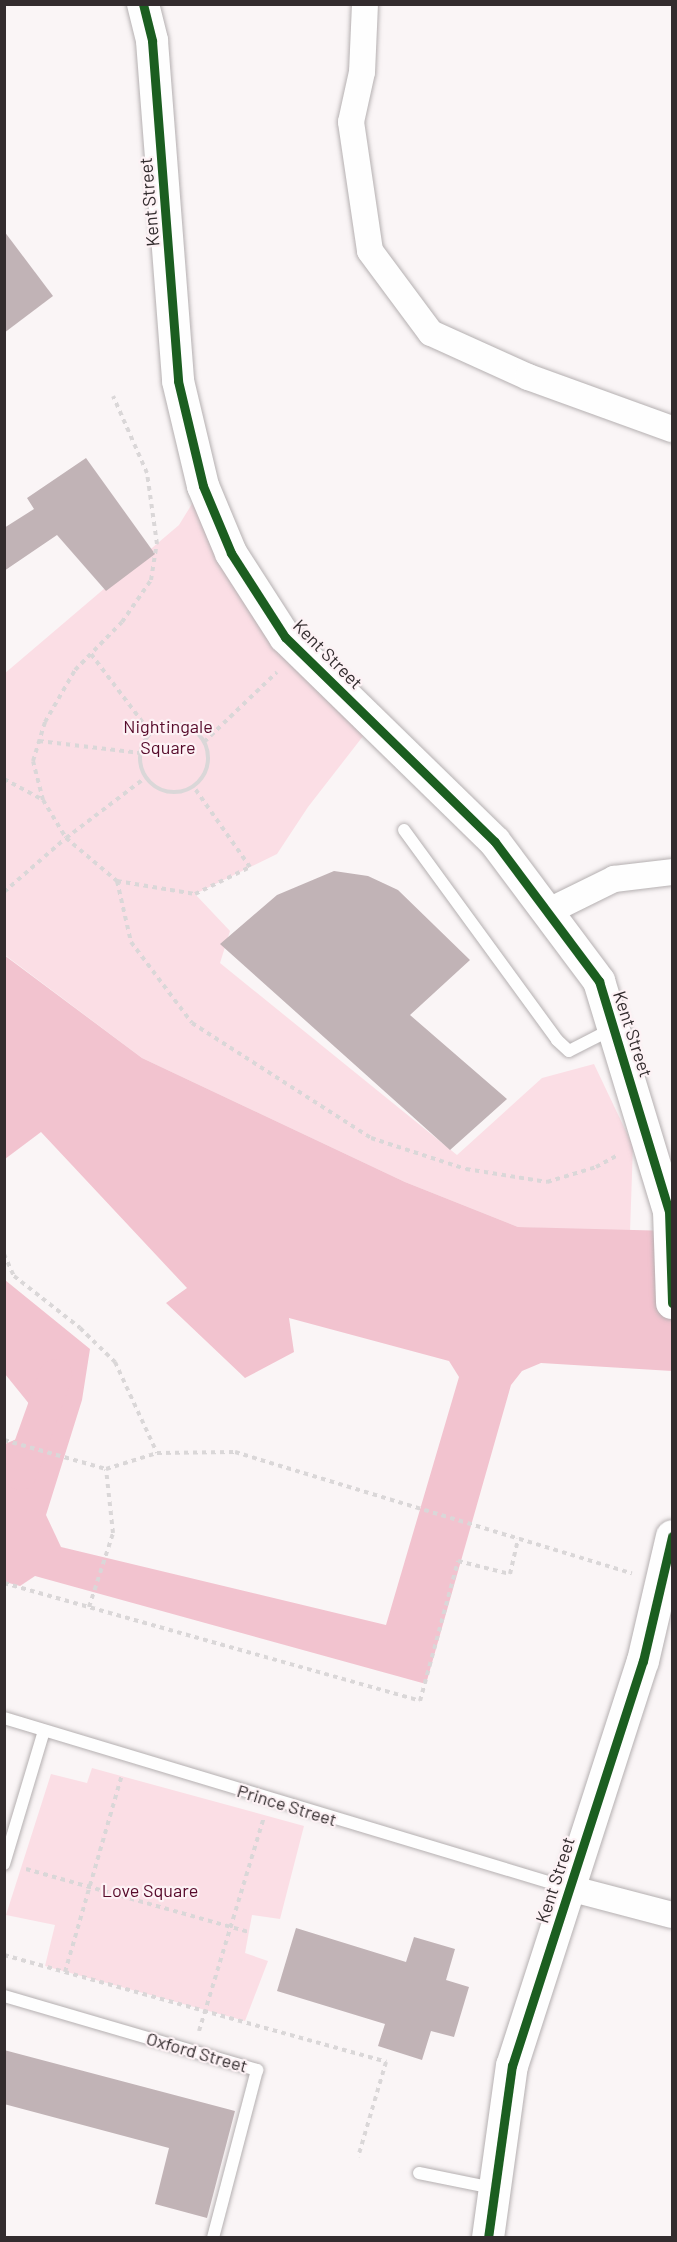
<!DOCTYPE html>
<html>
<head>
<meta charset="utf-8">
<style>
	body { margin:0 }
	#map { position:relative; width:677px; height:2242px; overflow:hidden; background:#faf5f6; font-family:Barlow,sans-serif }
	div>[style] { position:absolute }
	.green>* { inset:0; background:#fbdee5 }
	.water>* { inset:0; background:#f2c3cf }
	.canal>* { height:33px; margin:-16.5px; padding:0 16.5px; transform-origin:16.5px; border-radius:16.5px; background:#f2c3cf }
	.building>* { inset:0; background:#c1b3b6 }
	.path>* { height:4px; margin-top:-2px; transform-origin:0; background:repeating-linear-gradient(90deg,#dad7d8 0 4.5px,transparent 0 9px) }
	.path>.ring { margin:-2px; padding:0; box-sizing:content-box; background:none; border:4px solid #dad7d8; border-radius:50% }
	.roads { filter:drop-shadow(0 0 2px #b5b0b1) drop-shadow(0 0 2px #b5b0b1) }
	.service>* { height:12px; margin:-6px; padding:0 6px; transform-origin:6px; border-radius:6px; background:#fefefe }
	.minor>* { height:26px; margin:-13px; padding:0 13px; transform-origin:13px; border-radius:13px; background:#fefefe }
	.tertiary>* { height:32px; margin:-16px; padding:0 16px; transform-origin:16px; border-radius:16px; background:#fefefe }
	.cycleway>* { height:9px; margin:-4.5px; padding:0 4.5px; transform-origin:4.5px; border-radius:4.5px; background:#1b5e20 }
	span { translate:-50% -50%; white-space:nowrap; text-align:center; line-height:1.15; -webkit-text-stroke:4.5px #fdf2f5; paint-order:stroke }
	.street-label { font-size:18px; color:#332c2e }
	.park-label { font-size:18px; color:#560a2a }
	.frame { position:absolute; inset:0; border:6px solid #332c2e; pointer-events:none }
</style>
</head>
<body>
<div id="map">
	<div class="green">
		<div style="clip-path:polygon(203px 486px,231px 553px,374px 722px,308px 807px,277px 854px,195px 894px,230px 931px,220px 963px,457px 1155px,542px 1078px,594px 1064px,633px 1146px,630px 1232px,518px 1227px,405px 1182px,142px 1058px,5px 955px,4px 674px,179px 525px)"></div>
		<div style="clip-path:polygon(92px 1768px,304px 1826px,280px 1919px,252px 1915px,245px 1953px,268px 1961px,245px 2021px,45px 1966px,55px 1925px,6px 1915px,51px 1774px,87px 1783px)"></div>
	</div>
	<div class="water">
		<div style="clip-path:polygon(4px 955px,142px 1058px,405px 1182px,518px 1227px,672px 1231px,672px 1371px,541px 1363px,522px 1371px,511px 1385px,426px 1684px,35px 1576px,20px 1586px,5px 1582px,5px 1444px,47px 1426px,5px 1374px,5px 1280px,90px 1349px,82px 1400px,46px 1515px,61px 1547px,386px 1625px,459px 1377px,449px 1361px,289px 1318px,294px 1352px,245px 1378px,166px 1303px,187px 1288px,41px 1132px,5px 1159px)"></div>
	</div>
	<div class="canal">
		<div style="left:20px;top:1473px;width:104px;rotate:-70.3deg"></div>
	</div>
	<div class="building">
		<div style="clip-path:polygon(4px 231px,53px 296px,4px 333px)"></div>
		<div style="clip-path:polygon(86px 458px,155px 554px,106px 591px,57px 535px,4px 571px,4px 528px,34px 509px,27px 498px)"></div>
		<div style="clip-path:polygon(334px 871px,368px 876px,398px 890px,470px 960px,410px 1015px,507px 1099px,450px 1150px,220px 944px,277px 895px)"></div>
		<div style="clip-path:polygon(296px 1928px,406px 1962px,414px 1937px,455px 1949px,446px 1980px,469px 1987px,454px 2037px,431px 2031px,422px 2060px,378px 2046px,385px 2024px,277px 1991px)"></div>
		<div style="clip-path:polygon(4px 2050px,235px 2111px,207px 2218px,155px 2204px,169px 2148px,4px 2104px)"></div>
	</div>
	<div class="path">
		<div style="left:91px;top:654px;width:98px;rotate:52.9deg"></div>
		<div class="ring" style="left:140px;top:724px;width:64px;height:64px"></div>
		<div style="left:39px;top:741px;width:102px;rotate:6.8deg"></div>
		<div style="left:204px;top:742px;width:101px;rotate:-43.8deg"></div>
		<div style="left:4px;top:779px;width:44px;rotate:28.3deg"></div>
		<div style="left:43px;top:800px;width:44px;rotate:58.8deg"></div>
		<div style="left:66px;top:838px;width:67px;rotate:40.1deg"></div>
		<div style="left:117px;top:881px;width:63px;rotate:77.1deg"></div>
		<div style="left:131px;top:942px;width:101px;rotate:53deg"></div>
		<div style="left:192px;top:1023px;width:213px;rotate:32.7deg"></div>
		<div style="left:371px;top:1138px;width:100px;rotate:18.1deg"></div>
		<div style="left:466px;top:1169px;width:82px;rotate:9.1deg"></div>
		<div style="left:547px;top:1182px;width:51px;rotate:-17deg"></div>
		<div style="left:596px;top:1167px;width:26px;rotate:-29deg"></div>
		<div style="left:43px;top:800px;width:40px;rotate:-104.4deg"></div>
		<div style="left:33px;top:761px;width:41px;rotate:-72.9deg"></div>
		<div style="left:45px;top:722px;width:60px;rotate:-60deg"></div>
		<div style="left:75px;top:670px;width:67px;rotate:-45.6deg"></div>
		<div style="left:122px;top:622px;width:51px;rotate:-55.4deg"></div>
		<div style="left:151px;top:580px;width:36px;rotate:-81deg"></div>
		<div style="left:157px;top:544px;width:72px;rotate:-98deg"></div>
		<div style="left:147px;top:473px;width:84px;rotate:-113.8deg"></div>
		<div style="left:117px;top:881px;width:79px;rotate:9.5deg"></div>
		<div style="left:195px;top:894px;width:61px;rotate:-26.1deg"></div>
		<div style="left:250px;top:867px;width:99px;rotate:-125.1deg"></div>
		<div style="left:4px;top:892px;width:82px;rotate:-41.1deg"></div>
		<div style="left:66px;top:838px;width:101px;rotate:-37.3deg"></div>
		<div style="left:4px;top:1254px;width:24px;rotate:66deg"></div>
		<div style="left:14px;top:1276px;width:84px;rotate:38.2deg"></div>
		<div style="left:80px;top:1328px;width:49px;rotate:44.2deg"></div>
		<div style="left:115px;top:1362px;width:100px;rotate:65.2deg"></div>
		<div style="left:157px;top:1453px;width:78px;rotate:-0.7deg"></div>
		<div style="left:235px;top:1452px;width:415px;rotate:17deg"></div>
		<div style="left:4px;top:1440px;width:106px;rotate:15.9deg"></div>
		<div style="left:4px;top:1583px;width:432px;rotate:15.8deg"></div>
		<div style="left:420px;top:1701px;width:145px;rotate:-74.8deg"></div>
		<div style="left:458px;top:1561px;width:54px;rotate:14deg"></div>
		<div style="left:510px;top:1574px;width:36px;rotate:-77deg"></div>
		<div style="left:89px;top:1607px;width:78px;rotate:-72deg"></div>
		<div style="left:113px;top:1533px;width:64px;rotate:-96.2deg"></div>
		<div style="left:106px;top:1469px;width:53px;rotate:-17.4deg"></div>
		<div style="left:26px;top:1869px;width:231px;rotate:15.8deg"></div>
		<div style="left:4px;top:1955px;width:397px;rotate:15.6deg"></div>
		<div style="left:386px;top:2062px;width:99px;rotate:106.4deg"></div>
		<div style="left:65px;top:1972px;width:205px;rotate:-73.9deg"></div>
		<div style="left:199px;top:2031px;width:224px;rotate:-73.1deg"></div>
	</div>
	<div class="roads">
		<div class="service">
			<div style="left:404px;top:830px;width:260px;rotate:53.9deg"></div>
			<div style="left:557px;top:1040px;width:16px;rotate:43deg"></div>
			<div style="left:569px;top:1051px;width:48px;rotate:-27.1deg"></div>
			<div style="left:4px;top:1718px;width:589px;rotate:16.77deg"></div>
			<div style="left:4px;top:1864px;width:139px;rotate:-73.3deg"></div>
			<div style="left:4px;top:1996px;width:264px;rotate:16.3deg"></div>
			<div style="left:257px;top:2070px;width:174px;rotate:104.7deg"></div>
			<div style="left:419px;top:2173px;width:76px;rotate:11.5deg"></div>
		</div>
		<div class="minor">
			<div style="left:365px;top:4px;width:68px;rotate:92.5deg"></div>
			<div style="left:362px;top:72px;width:51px;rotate:102.4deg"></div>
			<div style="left:351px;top:122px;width:130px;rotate:81.6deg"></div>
			<div style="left:370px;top:251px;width:102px;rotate:53.4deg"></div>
			<div style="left:431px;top:333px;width:107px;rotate:24.4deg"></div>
			<div style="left:528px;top:377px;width:153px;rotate:19.9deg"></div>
			<div style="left:547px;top:912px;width:75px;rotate:-26.2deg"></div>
			<div style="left:614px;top:879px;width:58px;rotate:-6.9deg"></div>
			<div style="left:569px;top:1888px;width:106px;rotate:14.7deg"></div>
		</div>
		<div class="tertiary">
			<div style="left:143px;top:4px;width:38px;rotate:76deg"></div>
			<div style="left:152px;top:41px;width:341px;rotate:85.6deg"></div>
			<div style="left:178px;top:381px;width:108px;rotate:76.6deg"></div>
			<div style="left:203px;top:486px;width:73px;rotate:67.3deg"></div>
			<div style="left:231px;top:553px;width:100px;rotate:57.3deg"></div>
			<div style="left:285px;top:637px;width:293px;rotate:44.3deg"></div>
			<div style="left:495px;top:842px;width:174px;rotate:53.2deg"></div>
			<div style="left:599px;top:981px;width:240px;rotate:73.1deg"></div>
			<div style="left:669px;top:1211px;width:92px;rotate:88.1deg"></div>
			<div style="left:488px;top:2238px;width:174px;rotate:-82.1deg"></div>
			<div style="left:512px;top:2066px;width:426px;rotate:-72.1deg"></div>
			<div style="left:643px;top:1661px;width:128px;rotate:-76.9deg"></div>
		</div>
	</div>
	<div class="cycleway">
		<div style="left:143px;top:4px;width:38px;rotate:76deg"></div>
		<div style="left:152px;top:41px;width:341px;rotate:85.6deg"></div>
		<div style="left:178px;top:381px;width:108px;rotate:76.6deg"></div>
		<div style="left:203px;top:486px;width:73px;rotate:67.3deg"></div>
		<div style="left:231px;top:553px;width:100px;rotate:57.3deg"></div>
		<div style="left:285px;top:637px;width:293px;rotate:44.3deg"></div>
		<div style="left:495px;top:842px;width:174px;rotate:53.2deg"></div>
		<div style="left:599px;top:981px;width:240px;rotate:73.1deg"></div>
		<div style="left:669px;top:1211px;width:92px;rotate:88.1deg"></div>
		<div style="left:488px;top:2238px;width:174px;rotate:-82.1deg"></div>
		<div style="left:512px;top:2066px;width:426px;rotate:-72.1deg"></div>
		<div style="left:643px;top:1661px;width:128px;rotate:-76.9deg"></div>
	</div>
	<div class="street-label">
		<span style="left:149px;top:202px;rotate:-95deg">Kent Street</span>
		<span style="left:328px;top:654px;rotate:45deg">Kent Street</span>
		<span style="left:633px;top:1034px;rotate:72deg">Kent Street</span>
		<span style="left:287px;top:1805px;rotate:17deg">Prince Street</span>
		<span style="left:555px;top:1880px;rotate:-72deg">Kent Street</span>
		<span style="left:197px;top:2052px;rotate:16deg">Oxford Street</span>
	</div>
	<div class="park-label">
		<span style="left:168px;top:737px">Nightingale<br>Square</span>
		<span style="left:150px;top:1890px">Love Square</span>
	</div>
	<div class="frame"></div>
</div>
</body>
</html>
